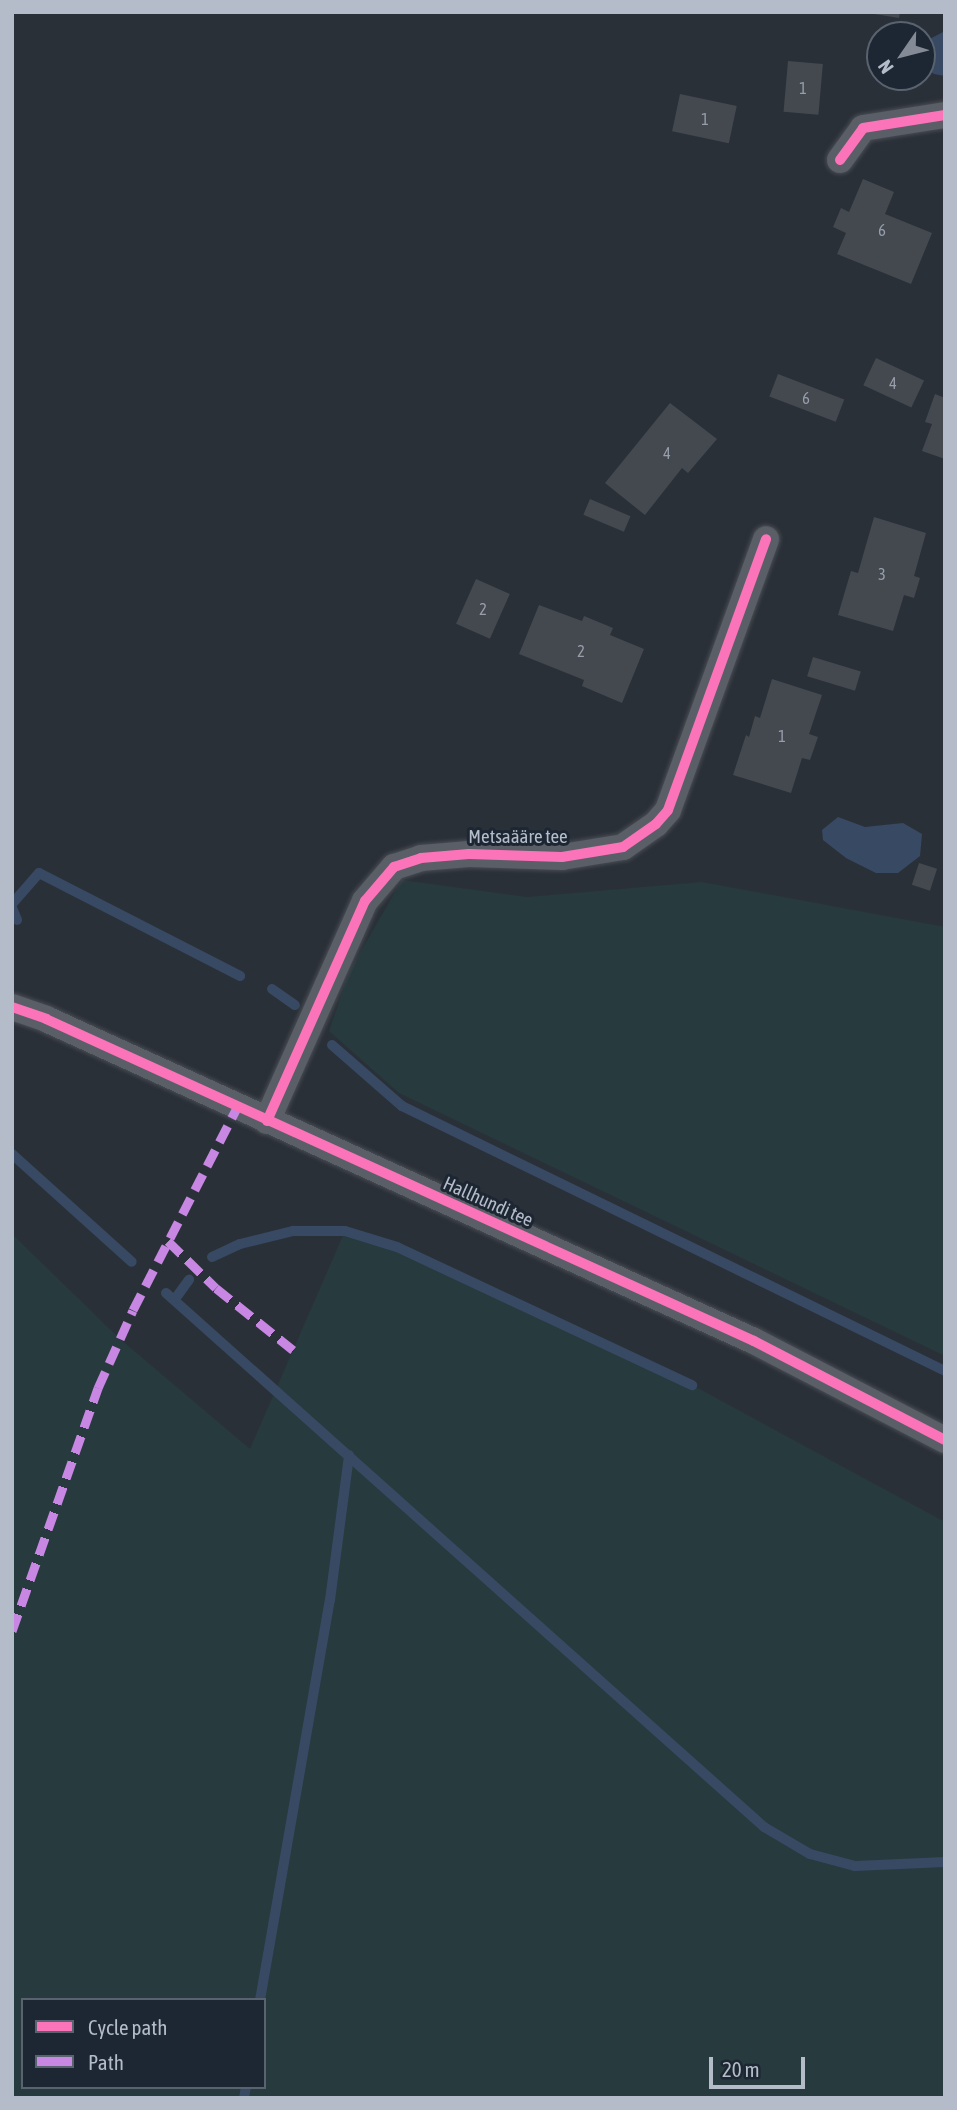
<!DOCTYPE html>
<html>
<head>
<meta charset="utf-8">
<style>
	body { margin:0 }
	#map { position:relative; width:957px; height:2110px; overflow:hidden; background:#2a3038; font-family:"Asap Condensed",sans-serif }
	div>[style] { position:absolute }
	.green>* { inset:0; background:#273a3e }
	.water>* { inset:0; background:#384963 }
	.stream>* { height:10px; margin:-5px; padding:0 5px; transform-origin:5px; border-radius:5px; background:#384963 }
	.building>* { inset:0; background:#444950; transform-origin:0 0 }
	.roads { filter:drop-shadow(0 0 2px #484c53) drop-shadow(0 0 2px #484c53) }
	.street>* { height:26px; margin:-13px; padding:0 13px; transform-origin:13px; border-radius:13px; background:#5a5e66 }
	.quiet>* { height:9px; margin-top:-4.5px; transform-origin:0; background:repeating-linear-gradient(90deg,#c787e3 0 18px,transparent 0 27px) }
	.cycleway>* { height:10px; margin:-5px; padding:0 5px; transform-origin:5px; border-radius:5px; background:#fb73b8 }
	span { translate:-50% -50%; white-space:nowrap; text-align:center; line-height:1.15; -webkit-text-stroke:6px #1d2633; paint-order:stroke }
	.number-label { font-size:16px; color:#989fab }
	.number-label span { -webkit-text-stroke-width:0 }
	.street-label { font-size:19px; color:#b4bcc9 }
	.frame { position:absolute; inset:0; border:14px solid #b4bcc9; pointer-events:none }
	.legend { position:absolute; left:21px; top:1998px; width:245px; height:91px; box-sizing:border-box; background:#1d2633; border:2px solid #59626f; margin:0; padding:9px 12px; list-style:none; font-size:21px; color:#b4bcc9 }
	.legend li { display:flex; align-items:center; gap:14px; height:35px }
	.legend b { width:35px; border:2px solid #59626f }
	.north { position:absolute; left:866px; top:21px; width:70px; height:70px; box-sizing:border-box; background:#1d2633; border:2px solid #59626f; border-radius:50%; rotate:235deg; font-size:19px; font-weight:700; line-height:28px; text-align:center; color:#b4bcc9 }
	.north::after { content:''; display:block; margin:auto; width:24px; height:32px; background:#848b96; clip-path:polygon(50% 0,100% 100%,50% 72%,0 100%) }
	.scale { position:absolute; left:709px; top:2057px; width:96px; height:32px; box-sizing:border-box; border:4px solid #b4bcc9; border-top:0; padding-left:9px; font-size:21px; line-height:24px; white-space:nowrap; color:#b4bcc9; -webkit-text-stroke:5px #1d2633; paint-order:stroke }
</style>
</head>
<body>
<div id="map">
	<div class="green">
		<div style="clip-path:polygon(402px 880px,527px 897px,702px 882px,945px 927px,945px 1356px,399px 1093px,329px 1031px,350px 970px)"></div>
		<div style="clip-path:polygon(evenodd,345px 1231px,397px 1247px,692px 1385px,945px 1522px,945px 2098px,12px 2098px,12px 1234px,120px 1339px,250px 1449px,345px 1231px,23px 2000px,264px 2000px,264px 2087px,23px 2087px,23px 2000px)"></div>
	</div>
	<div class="water">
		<div style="clip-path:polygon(945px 31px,945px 76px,934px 74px,922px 66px,922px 43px)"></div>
		<div style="clip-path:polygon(838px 817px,865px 827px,903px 823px,922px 834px,920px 856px,898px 873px,876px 873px,846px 858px,823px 840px,822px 830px)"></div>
	</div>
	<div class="stream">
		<div style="left:12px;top:904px;width:41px;rotate:-48.9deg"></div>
		<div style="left:39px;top:873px;width:226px;rotate:27.1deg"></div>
		<div style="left:12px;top:908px;width:13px;rotate:67deg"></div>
		<div style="left:272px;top:989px;width:28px;rotate:35deg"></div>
		<div style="left:332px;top:1045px;width:93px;rotate:41.1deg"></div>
		<div style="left:402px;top:1106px;width:604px;rotate:26.01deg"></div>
		<div style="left:12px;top:1154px;width:161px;rotate:42deg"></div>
		<div style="left:212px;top:1257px;width:31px;rotate:-25deg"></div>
		<div style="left:240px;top:1244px;width:55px;rotate:-13.8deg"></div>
		<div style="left:293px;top:1231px;width:52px"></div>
		<div style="left:345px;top:1231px;width:54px;rotate:17.1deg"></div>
		<div style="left:397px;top:1247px;width:326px;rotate:25.1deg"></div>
		<div style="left:166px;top:1293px;width:802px;rotate:41.76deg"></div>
		<div style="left:764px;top:1827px;width:53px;rotate:30.4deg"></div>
		<div style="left:810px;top:1854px;width:47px;rotate:14.9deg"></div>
		<div style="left:855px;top:1866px;width:90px;rotate:-2.5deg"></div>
		<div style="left:175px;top:1299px;width:24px;rotate:-54deg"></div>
		<div style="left:260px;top:2000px;width:406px;rotate:-80.1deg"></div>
		<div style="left:330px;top:1600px;width:146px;rotate:-82.5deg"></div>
		<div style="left:244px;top:2098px;width:11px;rotate:-80deg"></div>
	</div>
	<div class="building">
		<div style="clip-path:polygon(862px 12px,900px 12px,899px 18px)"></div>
		<div style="left:788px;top:61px;width:35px;height:51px;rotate:5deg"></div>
		<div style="left:680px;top:94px;width:58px;height:38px;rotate:12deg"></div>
		<div style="clip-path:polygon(863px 179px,894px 192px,885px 214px,932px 233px,911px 284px,837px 254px,846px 233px,833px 227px,841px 208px,849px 212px)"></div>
		<div style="left:876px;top:358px;width:53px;height:30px;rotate:25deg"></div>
		<div style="left:778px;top:374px;width:71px;height:24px;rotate:21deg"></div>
		<div style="clip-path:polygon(935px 394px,945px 398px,945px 459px,922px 451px,932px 424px,925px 422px)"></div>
		<div style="clip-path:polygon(670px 403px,717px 439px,688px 473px,682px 468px,645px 515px,605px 483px)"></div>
		<div style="left:590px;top:499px;width:44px;height:17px;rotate:23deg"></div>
		<div style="clip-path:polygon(874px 517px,926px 533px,914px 576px,920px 578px,914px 598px,904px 595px,893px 631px,838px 615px,851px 571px,858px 573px)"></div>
		<div style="left:476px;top:579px;width:37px;height:49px;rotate:24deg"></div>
		<div style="clip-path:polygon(539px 605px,582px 621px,584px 616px,613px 628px,610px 635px,644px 649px,622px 703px,582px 686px,584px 680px,519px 654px)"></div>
		<div style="left:813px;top:657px;width:50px;height:20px;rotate:17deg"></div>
		<div style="clip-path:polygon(772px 679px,822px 695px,809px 734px,818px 737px,810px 760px,802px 758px,791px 793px,733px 775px,746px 735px,749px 737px,755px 716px,760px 718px)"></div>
		<div style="left:919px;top:863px;width:19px;height:23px;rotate:18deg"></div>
	</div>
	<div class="roads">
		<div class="street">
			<div style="left:840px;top:160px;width:39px;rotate:-54deg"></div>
			<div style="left:863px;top:128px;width:83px;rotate:-9deg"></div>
			<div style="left:12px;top:1007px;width:36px;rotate:19deg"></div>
			<div style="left:46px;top:1019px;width:778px;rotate:24.46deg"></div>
			<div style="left:754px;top:1341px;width:215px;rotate:27.4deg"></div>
			<div style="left:267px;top:1121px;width:241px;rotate:-66deg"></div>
			<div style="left:365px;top:901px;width:45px;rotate:-49.5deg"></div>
			<div style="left:394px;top:867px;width:28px;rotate:-18deg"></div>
			<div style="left:421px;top:858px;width:48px;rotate:-4.8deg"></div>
			<div style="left:469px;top:854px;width:93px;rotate:1.8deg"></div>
			<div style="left:562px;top:857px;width:62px;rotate:-9.3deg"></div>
			<div style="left:623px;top:847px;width:40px;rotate:-34.9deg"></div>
			<div style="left:656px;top:824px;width:18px;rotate:-49deg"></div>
			<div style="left:668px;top:810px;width:288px;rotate:-70.1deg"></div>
		</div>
	</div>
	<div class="quiet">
		<div style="left:168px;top:1241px;width:67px;rotate:44.4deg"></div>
		<div style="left:216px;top:1288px;width:99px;rotate:38.8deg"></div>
		<div style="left:12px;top:1631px;width:258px;rotate:-70.5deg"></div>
		<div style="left:98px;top:1388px;width:85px;rotate:-65.8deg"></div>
		<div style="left:133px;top:1310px;width:227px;rotate:-62.8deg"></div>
	</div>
	<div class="cycleway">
		<div style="left:840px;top:160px;width:39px;rotate:-54deg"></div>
		<div style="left:863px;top:128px;width:83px;rotate:-9deg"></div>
		<div style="left:12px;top:1007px;width:36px;rotate:19deg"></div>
		<div style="left:46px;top:1019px;width:778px;rotate:24.46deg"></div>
		<div style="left:754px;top:1341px;width:215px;rotate:27.4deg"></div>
		<div style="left:267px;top:1121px;width:241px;rotate:-66deg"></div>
		<div style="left:365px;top:901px;width:45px;rotate:-49.5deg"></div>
		<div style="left:394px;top:867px;width:28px;rotate:-18deg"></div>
		<div style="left:421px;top:858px;width:48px;rotate:-4.8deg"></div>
		<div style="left:469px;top:854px;width:93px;rotate:1.8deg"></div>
		<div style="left:562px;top:857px;width:62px;rotate:-9.3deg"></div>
		<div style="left:623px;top:847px;width:40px;rotate:-34.9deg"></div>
		<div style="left:656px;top:824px;width:18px;rotate:-49deg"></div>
		<div style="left:668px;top:810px;width:288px;rotate:-70.1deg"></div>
	</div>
	<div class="number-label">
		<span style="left:803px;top:88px">1</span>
		<span style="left:705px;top:119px">1</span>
		<span style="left:882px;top:230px">6</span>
		<span style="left:893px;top:383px">4</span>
		<span style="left:806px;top:398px">6</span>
		<span style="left:667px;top:453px">4</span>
		<span style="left:882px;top:574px">3</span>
		<span style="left:483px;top:609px">2</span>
		<span style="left:581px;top:651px">2</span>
		<span style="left:782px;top:736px">1</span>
	</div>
	<div class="street-label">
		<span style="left:518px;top:837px">Metsaääre tee</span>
		<span style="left:488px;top:1202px;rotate:24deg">Hallhundi tee</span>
	</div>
	<div class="frame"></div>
	<ul class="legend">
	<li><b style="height:9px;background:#fb73b8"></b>Cycle path</li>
	<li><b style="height:9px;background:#c787e3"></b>Path</li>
	</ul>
	<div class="north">N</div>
	<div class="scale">20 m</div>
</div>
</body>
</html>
